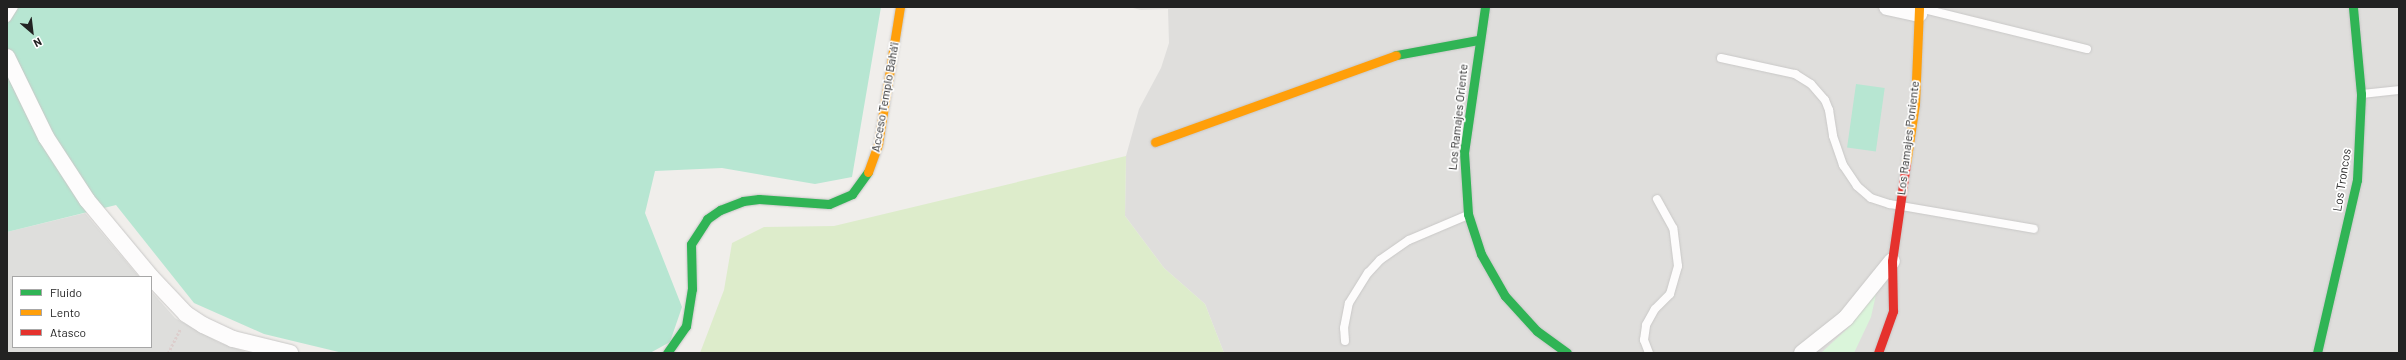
<!DOCTYPE html>
<html>
<head>
<meta charset="utf-8">
<style>
	body { margin:0 }
	#map { position:relative; width:2406px; height:360px; overflow:hidden; background:#f0eeeb; font-family:Barlow,sans-serif }
	div>[style] { position:absolute }
	.residential>* { inset:0; background:#dfdedc }
	.religious>* { inset:0; background:#dededc }
	.grass>* { inset:0; background:#ddeccb }
	.park>* { inset:0; background:#daf5da }
	.pitch>* { inset:0; background:#b7e6d2; transform-origin:0 0 }
	.path>* { height:2.5px; margin-top:-1.25px; transform-origin:0; background:repeating-linear-gradient(90deg,#dccecd 0 2px,transparent 0 4px) }
	.roads { filter:drop-shadow(0 0 1px #c9c8c7) drop-shadow(0 0 1px #c9c8c7) }
	.lane>* { height:8px; margin:-4px; padding:0 4px; transform-origin:4px; border-radius:4px; background:#fdfcfc }
	.street>* { height:16px; margin:-8px; padding:0 8px; transform-origin:8px; border-radius:8px; background:#fdfcfc }
	.fast>* { height:9px; margin:-4.5px; padding:0 4.5px; transform-origin:4.5px; border-radius:4.5px; background:#30b455 }
	.slow>* { height:9px; margin:-4.5px; padding:0 4.5px; transform-origin:4.5px; border-radius:4.5px; background:#ff9f0a }
	.jam>* { height:9px; margin:-4.5px; padding:0 4.5px; transform-origin:4.5px; border-radius:4.5px; background:#e5322d }
	span { translate:-50% -50%; white-space:nowrap; text-align:center; line-height:1.15; -webkit-text-stroke:3.5px #fff; paint-order:stroke }
	.street-label { font-size:12px; color:#222 }
	.frame { position:absolute; inset:0; border:8px solid #222; pointer-events:none }
	.legend { position:absolute; left:12px; top:276px; width:140px; height:72px; box-sizing:border-box; background:#fff; border:1px solid #a7a7a7; margin:0; padding:5px 7px; list-style:none; font-size:12px; color:#222 }
	.legend li { display:flex; align-items:center; gap:8px; height:20px }
	.legend b { width:20px; border:1px solid #a7a7a7 }
	.north { position:absolute; left:12px; top:12px; width:40px; height:40px; -webkit-text-stroke:3px #fff; paint-order:stroke; rotate:152deg; font-size:11px; font-weight:700; line-height:16px; text-align:center; color:#222 }
	.north::after { content:''; display:block; margin:auto; width:14px; height:18px; background:#222; clip-path:polygon(50% 0,100% 100%,50% 72%,0 100%) }
</style>
</head>
<body>
<div id="map">
	<div class="residential">
		<div style="clip-path:polygon(1129px 7px,2399px 7px,2399px 353px,1224px 353px,1205px 304px,1164px 268px,1125px 216px,1126px 156px,1139px 109px,1161px 68px,1169px 43px,1168px 9px,1141px 10px)"></div>
	</div>
	<div class="religious">
		<div style="clip-path:polygon(85px 213px,139px 277px,13px 277px,13px 347px,151px 347px,151px 291px,175px 318px,218px 342px,249px 353px,7px 353px,7px 232px)"></div>
	</div>
	<div class="grass">
		<div style="clip-path:polygon(1126px 156px,1125px 216px,1164px 268px,1205px 304px,1224px 353px,700px 353px,724px 290px,732px 243px,764px 227px,834px 226px)"></div>
	</div>
	<div class="park">
		<div style="clip-path:polygon(1877px 290px,1871px 317px,1854px 353px,1821px 353px,1850px 326px)"></div>
	</div>
	<div class="pitch">
		<div style="clip-path:polygon(7px 7px,881px 7px,852px 177px,815px 184px,722px 168px,655px 171px,645px 213px,682px 307px,670px 342px,650px 353px,343px 353px,264px 334px,194px 303px,116px 205px,7px 232px)"></div>
		<div style="left:1856px;top:84px;width:29px;height:64px;rotate:8deg"></div>
	</div>
	<div class="path">
		<div style="left:168px;top:353px;width:27px;rotate:-63deg"></div>
	</div>
	<div class="roads">
		<div class="lane">
			<div style="left:1920px;top:8px;width:172px;rotate:13.8deg"></div>
			<div style="left:7px;top:18px;width:13px;rotate:-58deg"></div>
			<div style="left:1721px;top:58px;width:76px;rotate:12.2deg"></div>
			<div style="left:1795px;top:74px;width:19px;rotate:32deg"></div>
			<div style="left:1811px;top:84px;width:21px;rotate:49deg"></div>
			<div style="left:1825px;top:100px;width:11px;rotate:68deg"></div>
			<div style="left:1829px;top:110px;width:26px;rotate:81deg"></div>
			<div style="left:1833px;top:136px;width:31px;rotate:71deg"></div>
			<div style="left:1843px;top:165px;width:25px;rotate:56deg"></div>
			<div style="left:1857px;top:186px;width:18px;rotate:41deg"></div>
			<div style="left:1871px;top:198px;width:20px;rotate:18deg"></div>
			<div style="left:1890px;top:204px;width:146px;rotate:9.8deg"></div>
			<div style="left:2361px;top:94px;width:38px;rotate:-6deg"></div>
			<div style="left:1345px;top:341px;width:13px;rotate:-94deg"></div>
			<div style="left:1344px;top:328px;width:25px;rotate:-79deg"></div>
			<div style="left:1349px;top:303px;width:36px;rotate:-58deg"></div>
			<div style="left:1368px;top:273px;width:18px;rotate:-47deg"></div>
			<div style="left:1380px;top:260px;width:35px;rotate:-35deg"></div>
			<div style="left:1409px;top:240px;width:64px;rotate:-23deg"></div>
			<div style="left:1649px;top:353px;width:14px;rotate:-111deg"></div>
			<div style="left:1644px;top:340px;width:15px;rotate:-82deg"></div>
			<div style="left:1646px;top:325px;width:18px;rotate:-61deg"></div>
			<div style="left:1655px;top:309px;width:21px;rotate:-45deg"></div>
			<div style="left:1670px;top:294px;width:29px;rotate:-74deg"></div>
			<div style="left:1678px;top:266px;width:38px;rotate:-97deg"></div>
			<div style="left:1673px;top:228px;width:33px;rotate:-119deg"></div>
		</div>
		<div class="street">
			<div style="left:1887px;top:7px;width:33px;rotate:12deg"></div>
			<div style="left:7px;top:57px;width:89px;rotate:64deg"></div>
			<div style="left:46px;top:137px;width:75px;rotate:56.9deg"></div>
			<div style="left:87px;top:200px;width:100px;rotate:50.3deg"></div>
			<div style="left:151px;top:277px;width:51px;rotate:46.6deg"></div>
			<div style="left:186px;top:314px;width:20px;rotate:33deg"></div>
			<div style="left:203px;top:325px;width:33px;rotate:25deg"></div>
			<div style="left:233px;top:339px;width:59px;rotate:13.8deg"></div>
			<div style="left:1802px;top:353px;width:56px;rotate:-38.5deg"></div>
			<div style="left:1846px;top:318px;width:73px;rotate:-51.1deg"></div>
		</div>
		<div class="fast">
			<div style="left:1485px;top:7px;width:147px;rotate:98.2deg"></div>
			<div style="left:1464px;top:152px;width:62px;rotate:86.3deg"></div>
			<div style="left:1468px;top:214px;width:42px;rotate:72deg"></div>
			<div style="left:1481px;top:254px;width:48px;rotate:60.3deg"></div>
			<div style="left:1505px;top:296px;width:47px;rotate:47.6deg"></div>
			<div style="left:1537px;top:331px;width:37px;rotate:36deg"></div>
			<div style="left:1396px;top:55px;width:83px;rotate:-10.4deg"></div>
			<div style="left:667px;top:353px;width:33px;rotate:-55deg"></div>
			<div style="left:686px;top:326px;width:37px;rotate:-81deg"></div>
			<div style="left:692px;top:289px;width:45px;rotate:-91.3deg"></div>
			<div style="left:691px;top:244px;width:30px;rotate:-57deg"></div>
			<div style="left:707px;top:219px;width:16px;rotate:-35deg"></div>
			<div style="left:720px;top:210px;width:25px;rotate:-21deg"></div>
			<div style="left:743px;top:201px;width:16px;rotate:-7deg"></div>
			<div style="left:759px;top:199px;width:70px;rotate:4.1deg"></div>
			<div style="left:829px;top:204px;width:25px;rotate:-23deg"></div>
			<div style="left:852px;top:194px;width:27px;rotate:-54deg"></div>
			<div style="left:2317px;top:353px;width:178px;rotate:-77deg"></div>
			<div style="left:2357px;top:180px;width:86px;rotate:-87.3deg"></div>
			<div style="left:2361px;top:94px;width:87px;rotate:-95.3deg"></div>
		</div>
		<div class="slow">
			<div style="left:1155px;top:142px;width:256px;rotate:-19.8deg"></div>
			<div style="left:1906px;top:164px;width:61px;rotate:-81.5deg"></div>
			<div style="left:1915px;top:104px;width:97px;rotate:-87.6deg"></div>
			<div style="left:868px;top:172px;width:30px;rotate:-70deg"></div>
			<div style="left:878px;top:144px;width:139px;rotate:-80.9deg"></div>
		</div>
		<div class="jam">
			<div style="left:1878px;top:353px;width:45px;rotate:-70.3deg"></div>
			<div style="left:1893px;top:311px;width:50px;rotate:-91.1deg"></div>
			<div style="left:1892px;top:261px;width:98px;rotate:-81.8deg"></div>
		</div>
	</div>
	<div class="street-label">
		<span style="left:885px;top:97px;rotate:-80deg">Acceso Templo Bahá'i</span>
		<span style="left:1458px;top:117px;rotate:-84deg">Los Ramajes Oriente</span>
		<span style="left:1908px;top:138px;rotate:-83deg">Los Ramajes Poniente</span>
		<span style="left:2342px;top:180px;rotate:-81deg">Los Troncos</span>
	</div>
	<div class="frame"></div>
	<ul class="legend">
	<li><b style="height:5px;background:#30b455"></b>Fluido</li>
	<li><b style="height:5px;background:#ff9f0a"></b>Lento</li>
	<li><b style="height:5px;background:#e5322d"></b>Atasco</li>
	</ul>
	<div class="north">N</div>
</div>
</body>
</html>
